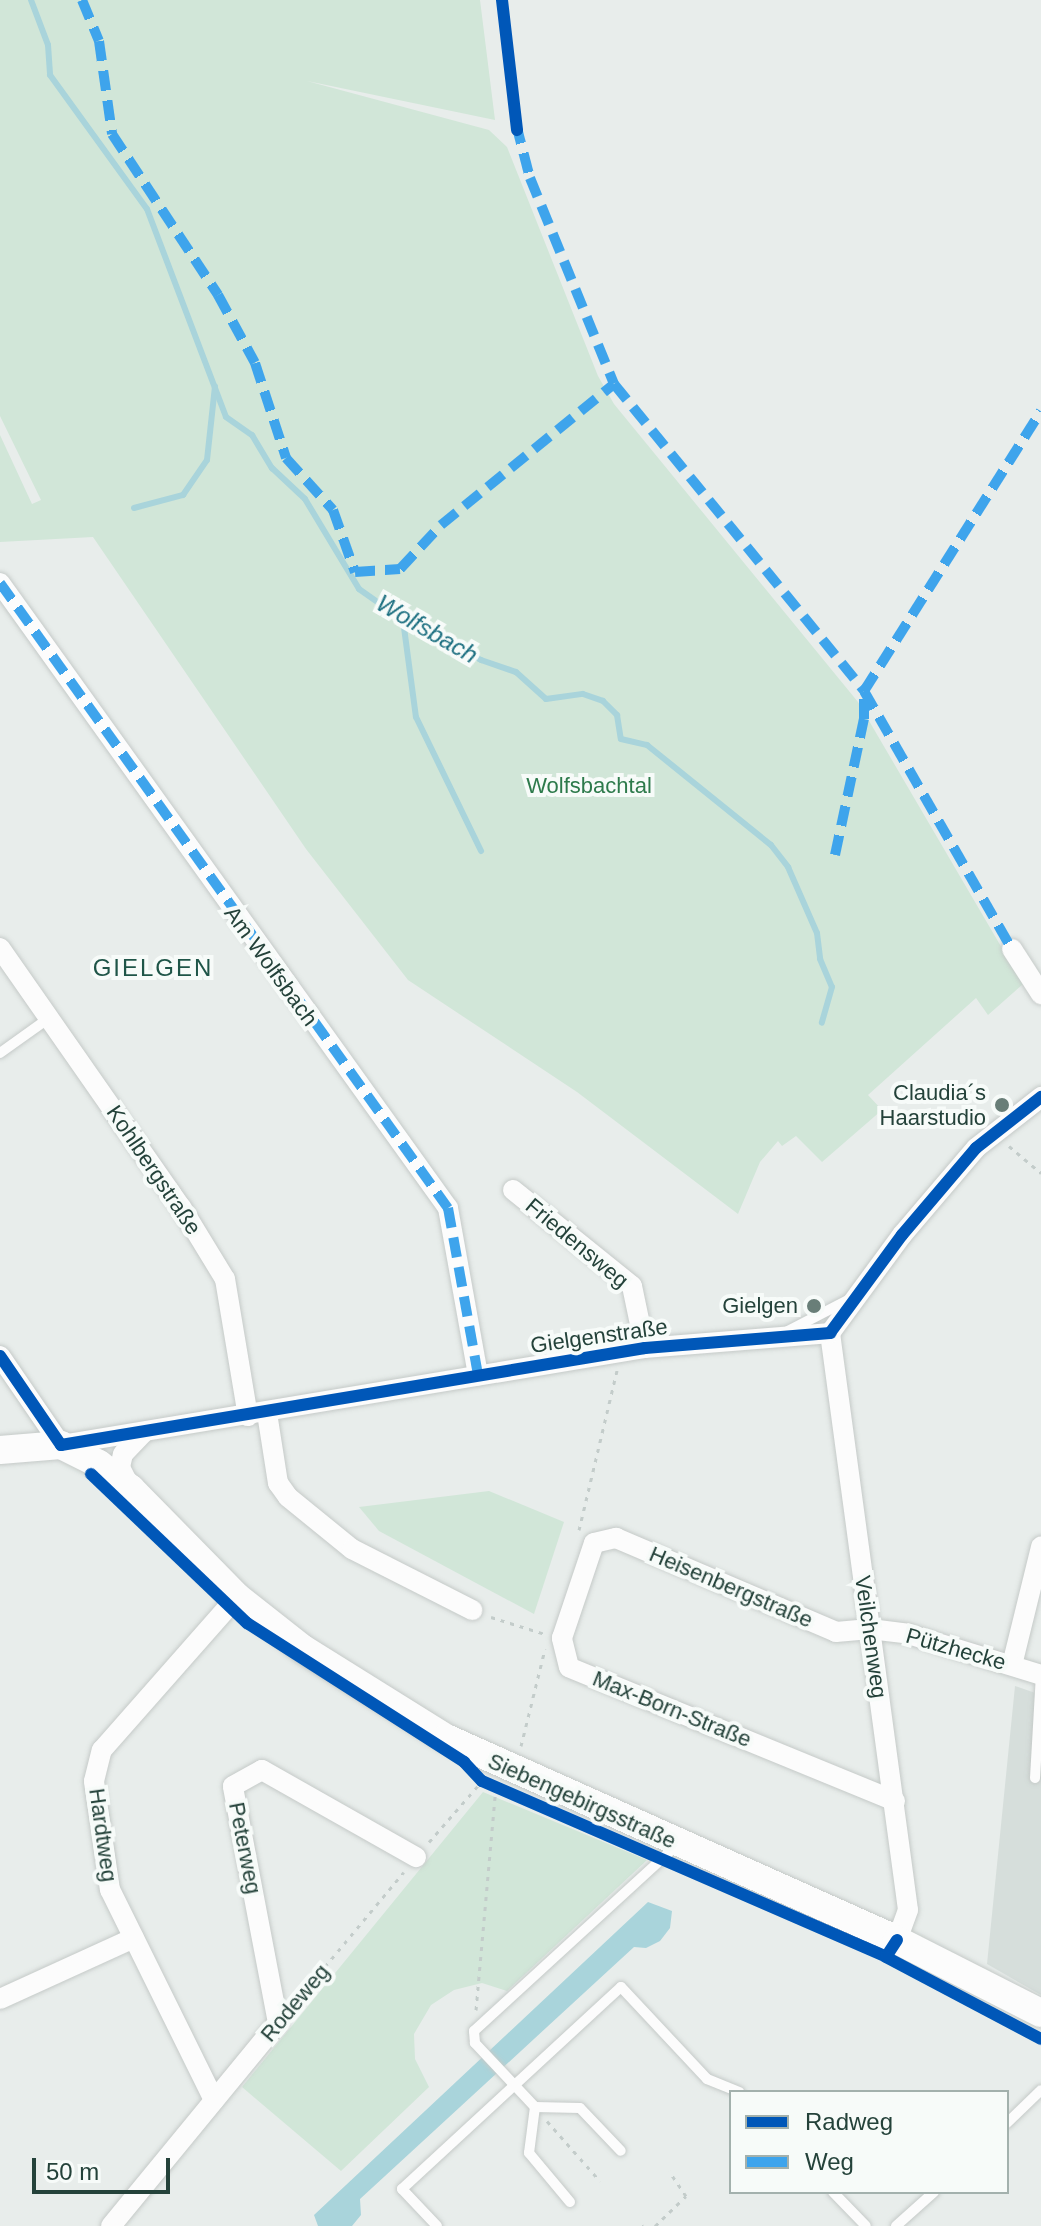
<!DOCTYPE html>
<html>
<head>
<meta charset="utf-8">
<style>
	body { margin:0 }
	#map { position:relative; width:1041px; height:2226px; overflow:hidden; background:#e8edeb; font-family:Arial,sans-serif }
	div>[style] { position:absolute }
	.built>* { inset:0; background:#d6dedb }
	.green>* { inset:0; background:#d1e6d8 }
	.water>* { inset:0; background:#a9d4db }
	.stream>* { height:6px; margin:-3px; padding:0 3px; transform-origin:3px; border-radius:3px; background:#a9d4db }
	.path>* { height:3px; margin-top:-1.5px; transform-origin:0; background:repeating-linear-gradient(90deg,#c3ccca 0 4px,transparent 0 10px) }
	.roads { filter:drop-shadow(0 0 2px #c5cac8) drop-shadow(0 0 2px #c5cac8) }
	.service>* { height:10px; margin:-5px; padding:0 5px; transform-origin:5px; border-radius:5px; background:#fcfcfc }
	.minor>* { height:20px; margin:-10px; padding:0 10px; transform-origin:10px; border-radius:10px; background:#fcfcfc }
	.secondary>* { height:28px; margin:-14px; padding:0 14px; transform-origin:14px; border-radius:14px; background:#fcfcfc }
	.quiet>* { height:10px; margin-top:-5px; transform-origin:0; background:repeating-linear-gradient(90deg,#3ea4ec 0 20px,transparent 0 30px) }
	.cycleway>* { height:12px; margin:-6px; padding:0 6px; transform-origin:6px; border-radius:6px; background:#0057b8 }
	.dots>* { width:22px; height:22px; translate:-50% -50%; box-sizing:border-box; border:4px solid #f7fbf9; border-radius:50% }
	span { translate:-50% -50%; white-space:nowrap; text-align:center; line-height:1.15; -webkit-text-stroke:8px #f7fbf9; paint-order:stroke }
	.park-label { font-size:22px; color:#2d7a4b }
	.street-label { font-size:22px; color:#24423a }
	.poi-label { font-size:22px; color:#24423a }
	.right { translate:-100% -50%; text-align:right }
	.water-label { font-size:24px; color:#1c6f80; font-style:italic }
	.neighbourhood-label { font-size:24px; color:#1f5548; letter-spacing:2px }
	.legend { position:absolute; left:729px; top:2090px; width:280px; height:104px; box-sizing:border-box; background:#f7fbf9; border:2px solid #a3b1ad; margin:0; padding:10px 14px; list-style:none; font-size:24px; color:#24423a }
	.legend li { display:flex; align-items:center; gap:16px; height:40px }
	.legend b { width:40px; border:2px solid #a3b1ad }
	.scale { position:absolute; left:32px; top:2158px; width:138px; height:36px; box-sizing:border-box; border:4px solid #24423a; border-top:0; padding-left:10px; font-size:24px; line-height:28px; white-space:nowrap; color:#24423a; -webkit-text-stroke:6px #f7fbf9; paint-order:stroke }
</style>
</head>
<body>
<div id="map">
	<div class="built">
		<div style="clip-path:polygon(1015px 1686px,1041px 1695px,1041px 1995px,987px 1964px)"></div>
	</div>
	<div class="green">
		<div style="clip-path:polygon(0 0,480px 0,495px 120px,307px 81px,489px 130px,507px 147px,598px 376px,614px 404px,858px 702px,1023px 984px,988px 1015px,976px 998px,868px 1095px,882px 1110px,822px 1162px,796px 1136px,782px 1146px,778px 1141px,760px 1162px,738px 1214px,577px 1092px,408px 980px,306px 849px,93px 537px,0 542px,0 435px,32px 504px,41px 500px,0 416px)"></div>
		<div style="clip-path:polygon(489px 1491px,564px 1522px,534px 1614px,379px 1531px,359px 1507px)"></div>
		<div style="clip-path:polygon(483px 1792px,647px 1860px,507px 1991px,482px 1983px,454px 1990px,431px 2005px,414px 2034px,415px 2059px,429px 2087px,341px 2171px,242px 2087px)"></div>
	</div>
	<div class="water">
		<div style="clip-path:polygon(648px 1902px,672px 1911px,670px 1928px,660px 1941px,646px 1948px,634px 1947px,360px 2199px,361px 2215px,352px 2226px,318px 2226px,314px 2215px)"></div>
	</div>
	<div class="stream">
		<div style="left:31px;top:0;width:48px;rotate:69.3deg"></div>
		<div style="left:48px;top:45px;width:30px;rotate:86deg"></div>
		<div style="left:50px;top:75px;width:165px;rotate:54.1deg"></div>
		<div style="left:147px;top:209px;width:222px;rotate:69.2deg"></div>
		<div style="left:226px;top:417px;width:32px;rotate:35deg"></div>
		<div style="left:252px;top:435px;width:39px;rotate:59deg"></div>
		<div style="left:272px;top:468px;width:45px;rotate:43.2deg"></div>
		<div style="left:305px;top:499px;width:105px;rotate:59deg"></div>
		<div style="left:359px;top:589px;width:54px;rotate:35.2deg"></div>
		<div style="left:403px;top:620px;width:88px;rotate:27.1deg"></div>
		<div style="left:481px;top:660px;width:37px;rotate:19deg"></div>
		<div style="left:516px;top:672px;width:40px;rotate:42deg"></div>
		<div style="left:546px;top:699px;width:37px;rotate:-8deg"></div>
		<div style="left:583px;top:694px;width:21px;rotate:19deg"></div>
		<div style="left:603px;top:701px;width:20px;rotate:45deg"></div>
		<div style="left:617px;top:715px;width:24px;rotate:81deg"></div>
		<div style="left:621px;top:739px;width:27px;rotate:13deg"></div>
		<div style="left:647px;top:745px;width:159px;rotate:38.9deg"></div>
		<div style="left:771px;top:845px;width:28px;rotate:52deg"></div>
		<div style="left:788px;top:867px;width:72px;rotate:66.3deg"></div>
		<div style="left:817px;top:933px;width:26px;rotate:83deg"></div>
		<div style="left:820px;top:959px;width:30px;rotate:67deg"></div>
		<div style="left:832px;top:987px;width:37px;rotate:106deg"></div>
		<div style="left:134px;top:508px;width:51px;rotate:-14.9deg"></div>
		<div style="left:183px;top:495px;width:42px;rotate:-55.6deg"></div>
		<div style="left:207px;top:460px;width:74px;rotate:-83.8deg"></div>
		<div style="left:403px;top:620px;width:98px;rotate:82.4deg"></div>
		<div style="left:416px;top:717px;width:149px;rotate:64.1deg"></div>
	</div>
	<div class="path">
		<div style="left:1009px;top:1146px;width:42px;rotate:40.2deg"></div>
		<div style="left:579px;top:1530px;width:164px;rotate:-76.6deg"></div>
		<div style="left:491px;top:1617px;width:57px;rotate:17.5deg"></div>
		<div style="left:521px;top:1746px;width:100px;rotate:-76.1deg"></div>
		<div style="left:429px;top:1842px;width:81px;rotate:-49deg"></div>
		<div style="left:293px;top:2005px;width:173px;rotate:-50.2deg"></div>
		<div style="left:476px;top:2010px;width:225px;rotate:-84.9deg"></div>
		<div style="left:547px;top:2121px;width:80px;rotate:48.5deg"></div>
		<div style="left:642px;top:2225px;width:1px;rotate:45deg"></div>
		<div style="left:655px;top:2226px;width:43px;rotate:-44.1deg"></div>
		<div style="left:686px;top:2196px;width:30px;rotate:-124deg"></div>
	</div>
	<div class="roads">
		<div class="service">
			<div style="left:0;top:1053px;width:60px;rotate:-35.5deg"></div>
			<div style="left:788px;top:1331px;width:68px;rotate:-27.3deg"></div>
			<div style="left:1035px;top:1778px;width:103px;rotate:-86.7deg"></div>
			<div style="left:535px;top:2107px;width:88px;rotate:-133.2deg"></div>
			<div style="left:475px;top:2043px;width:12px;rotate:-95deg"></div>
			<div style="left:474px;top:2031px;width:274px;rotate:-42.5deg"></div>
			<div style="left:1007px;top:2123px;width:47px;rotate:-44.1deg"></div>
			<div style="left:833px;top:2192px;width:47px;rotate:45.9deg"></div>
			<div style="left:570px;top:2202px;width:64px;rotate:-129.9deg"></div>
			<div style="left:529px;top:2153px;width:46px;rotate:-82.6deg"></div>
			<div style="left:535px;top:2107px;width:45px;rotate:1.3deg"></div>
			<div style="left:580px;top:2108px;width:59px;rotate:46.4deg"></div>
			<div style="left:437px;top:2226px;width:51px;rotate:-133.4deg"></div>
			<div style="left:402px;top:2189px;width:298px;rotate:-42.7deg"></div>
			<div style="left:621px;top:1987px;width:126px;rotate:46.9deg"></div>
			<div style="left:707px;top:2079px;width:35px;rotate:22deg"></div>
			<div style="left:896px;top:2226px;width:51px;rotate:-41.8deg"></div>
		</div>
		<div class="minor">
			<div style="left:0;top:583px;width:769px;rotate:54.37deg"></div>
			<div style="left:448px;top:1208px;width:170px;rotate:79.8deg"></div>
			<div style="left:0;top:948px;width:316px;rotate:55.1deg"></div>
			<div style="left:181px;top:1207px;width:84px;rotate:58.6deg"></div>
			<div style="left:225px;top:1279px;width:139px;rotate:80.5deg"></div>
			<div style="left:1012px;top:949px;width:54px;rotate:57.2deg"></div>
			<div style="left:513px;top:1190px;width:153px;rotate:38.9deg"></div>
			<div style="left:632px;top:1286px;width:63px;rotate:78.2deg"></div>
			<div style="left:830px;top:1333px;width:582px;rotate:82.3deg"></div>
			<div style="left:908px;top:1910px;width:32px;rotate:110deg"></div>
			<div style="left:0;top:1356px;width:108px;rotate:55.6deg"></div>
			<div style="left:61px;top:1445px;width:592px;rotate:-9.43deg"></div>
			<div style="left:645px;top:1348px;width:186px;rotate:-4.6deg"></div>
			<div style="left:830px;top:1333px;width:122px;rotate:-53.7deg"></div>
			<div style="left:902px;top:1235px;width:114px;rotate:-49.6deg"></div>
			<div style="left:976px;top:1148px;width:83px;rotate:-38.1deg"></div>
			<div style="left:267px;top:1413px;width:71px;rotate:81.1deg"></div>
			<div style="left:278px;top:1483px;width:17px;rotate:54deg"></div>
			<div style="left:288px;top:1497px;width:82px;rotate:39.1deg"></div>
			<div style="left:352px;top:1549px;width:135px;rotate:26.9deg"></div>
			<div style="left:131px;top:1489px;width:25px;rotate:-117deg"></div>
			<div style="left:120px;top:1467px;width:13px;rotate:-77deg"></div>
			<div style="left:123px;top:1454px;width:29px;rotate:-46deg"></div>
			<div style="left:1012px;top:1665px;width:122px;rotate:-76.2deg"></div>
			<div style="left:895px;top:1801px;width:352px;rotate:-157.7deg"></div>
			<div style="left:569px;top:1667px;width:30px;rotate:-104deg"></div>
			<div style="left:562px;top:1638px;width:100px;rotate:-71.4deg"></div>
			<div style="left:594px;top:1543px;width:23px;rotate:-13deg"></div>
			<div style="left:616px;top:1538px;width:239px;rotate:23.1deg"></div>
			<div style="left:836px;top:1632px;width:34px;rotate:-5deg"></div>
			<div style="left:870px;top:1629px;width:38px;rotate:7deg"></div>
			<div style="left:908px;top:1634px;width:139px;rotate:17.1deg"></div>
			<div style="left:0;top:1999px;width:147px;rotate:-24.5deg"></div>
			<div style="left:214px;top:2100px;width:234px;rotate:-116.3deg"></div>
			<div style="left:110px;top:1890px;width:110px;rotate:-98.4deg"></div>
			<div style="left:94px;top:1781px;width:32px;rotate:-76deg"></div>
			<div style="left:102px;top:1750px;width:204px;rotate:-48.6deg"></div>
			<div style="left:111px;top:2226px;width:263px;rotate:-50.6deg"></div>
			<div style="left:278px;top:2023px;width:241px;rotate:-100.8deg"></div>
			<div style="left:233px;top:1786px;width:33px;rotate:-29deg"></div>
			<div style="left:262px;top:1770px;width:177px;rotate:29.5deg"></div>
		</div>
		<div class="secondary">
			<div style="left:0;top:1450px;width:61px;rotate:-4.7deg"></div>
			<div style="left:61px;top:1445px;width:42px;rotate:26.6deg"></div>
			<div style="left:99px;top:1464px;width:41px;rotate:38deg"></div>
			<div style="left:131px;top:1489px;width:151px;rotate:45.5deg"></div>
			<div style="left:237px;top:1597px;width:84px;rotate:38.2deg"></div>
			<div style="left:303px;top:1649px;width:168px;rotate:31.9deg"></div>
			<div style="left:446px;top:1738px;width:494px;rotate:24.1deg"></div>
			<div style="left:897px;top:1940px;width:161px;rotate:26.9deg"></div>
		</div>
	</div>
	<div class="quiet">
		<div style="left:82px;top:0;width:44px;rotate:67.5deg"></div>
		<div style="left:99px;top:41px;width:94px;rotate:82deg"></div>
		<div style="left:112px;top:134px;width:193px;rotate:56.6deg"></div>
		<div style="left:218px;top:295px;width:77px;rotate:61.4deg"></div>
		<div style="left:255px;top:363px;width:100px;rotate:71.9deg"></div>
		<div style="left:286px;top:458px;width:70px;rotate:47.9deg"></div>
		<div style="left:333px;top:510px;width:66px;rotate:70.5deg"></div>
		<div style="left:355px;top:572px;width:45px;rotate:-3.8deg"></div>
		<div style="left:400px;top:569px;width:60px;rotate:-47deg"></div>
		<div style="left:441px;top:525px;width:223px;rotate:-39.2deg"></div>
		<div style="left:516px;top:124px;width:56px;rotate:75.5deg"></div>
		<div style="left:530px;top:178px;width:222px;rotate:67.8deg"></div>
		<div style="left:614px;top:384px;width:396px;rotate:50.8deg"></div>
		<div style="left:864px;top:691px;width:297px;rotate:60.2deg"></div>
		<div style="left:0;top:583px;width:769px;rotate:54.37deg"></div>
		<div style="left:448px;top:1208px;width:170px;rotate:79.8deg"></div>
		<div style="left:864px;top:691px;width:331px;rotate:-57.7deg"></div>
		<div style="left:835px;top:855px;width:139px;rotate:-78deg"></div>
		<div style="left:864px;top:719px;width:28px;rotate:-90deg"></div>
	</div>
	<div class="cycleway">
		<div style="left:502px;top:0;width:131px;rotate:83.4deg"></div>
		<div style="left:0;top:1356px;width:108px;rotate:55.6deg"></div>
		<div style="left:61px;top:1445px;width:592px;rotate:-9.43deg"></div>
		<div style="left:645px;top:1348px;width:186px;rotate:-4.6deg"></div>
		<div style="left:830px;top:1333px;width:122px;rotate:-53.7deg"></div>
		<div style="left:902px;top:1235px;width:114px;rotate:-49.6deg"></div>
		<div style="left:976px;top:1148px;width:83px;rotate:-38.1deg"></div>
		<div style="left:91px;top:1474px;width:216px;rotate:43.7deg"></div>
		<div style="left:247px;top:1623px;width:258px;rotate:32.6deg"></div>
		<div style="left:464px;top:1762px;width:26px;rotate:47deg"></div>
		<div style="left:482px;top:1781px;width:441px;rotate:23.5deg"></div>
		<div style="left:897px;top:1940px;width:20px;rotate:123deg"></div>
		<div style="left:886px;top:1957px;width:175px;rotate:27.9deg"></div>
	</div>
	<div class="dots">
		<div style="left:1002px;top:1105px;background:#697e78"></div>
		<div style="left:814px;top:1306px;background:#697e78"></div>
	</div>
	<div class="park-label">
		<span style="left:589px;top:786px">Wolfsbachtal</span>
	</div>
	<div class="street-label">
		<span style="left:271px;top:966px;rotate:54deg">Am Wolfsbach</span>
		<span style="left:154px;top:1170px;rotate:56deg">Kohlbergstraße</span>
		<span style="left:577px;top:1243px;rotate:40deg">Friedensweg</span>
		<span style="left:599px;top:1336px;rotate:-8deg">Gielgenstraße</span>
		<span style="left:731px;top:1587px;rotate:23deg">Heisenbergstraße</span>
		<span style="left:871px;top:1637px;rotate:82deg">Veilchenweg</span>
		<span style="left:956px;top:1649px;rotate:16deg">Pützhecke</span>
		<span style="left:672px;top:1709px;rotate:22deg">Max-Born-Straße</span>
		<span style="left:582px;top:1801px;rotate:24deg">Siebengebirgsstraße</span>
		<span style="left:103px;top:1835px;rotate:82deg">Hardtweg</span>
		<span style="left:245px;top:1848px;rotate:79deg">Peterweg</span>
		<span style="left:295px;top:2003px;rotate:-50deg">Rodeweg</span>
	</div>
	<div class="poi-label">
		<span class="right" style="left:986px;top:1105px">Claudia´s<br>Haarstudio</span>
		<span class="right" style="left:798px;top:1306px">Gielgen</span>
	</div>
	<div class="water-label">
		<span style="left:427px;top:629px;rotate:30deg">Wolfsbach</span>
	</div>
	<div class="neighbourhood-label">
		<span style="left:153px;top:968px">GIELGEN</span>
	</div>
	<ul class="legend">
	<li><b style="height:10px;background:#0057b8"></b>Radweg</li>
	<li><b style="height:10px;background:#3ea4ec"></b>Weg</li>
	</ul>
	<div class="scale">50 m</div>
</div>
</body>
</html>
